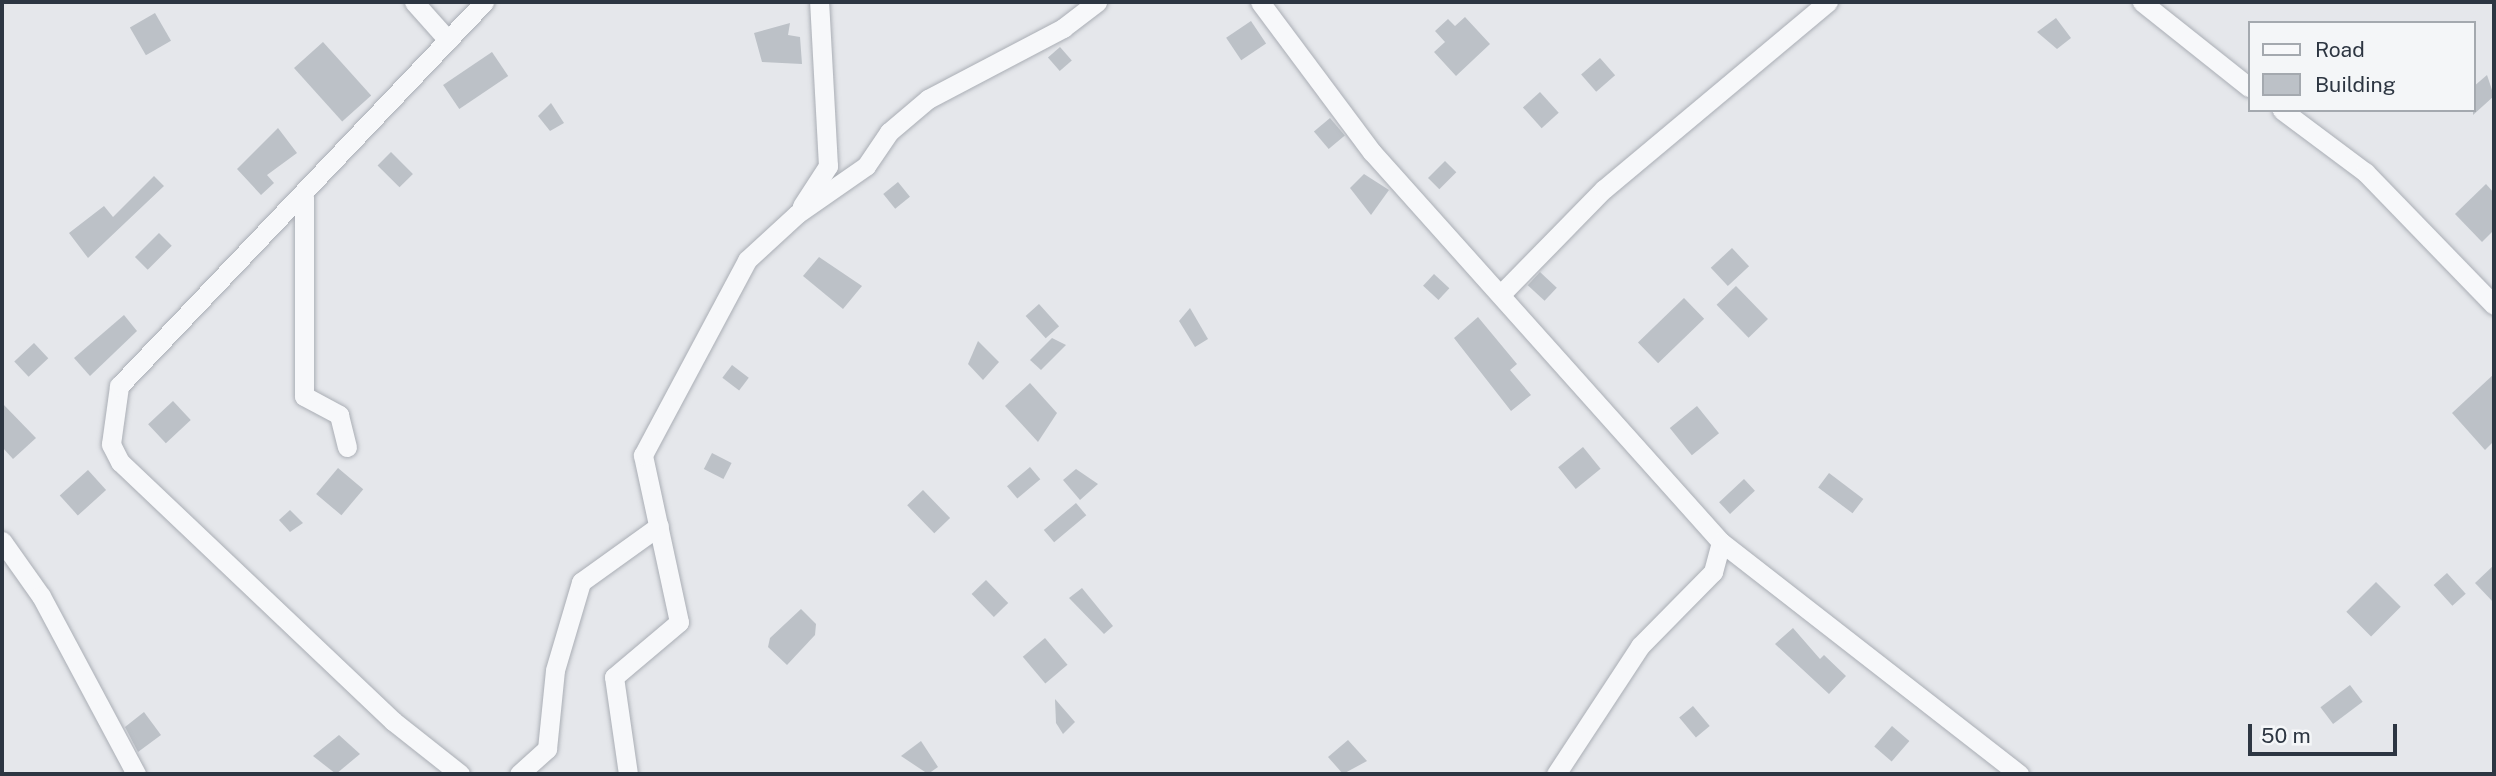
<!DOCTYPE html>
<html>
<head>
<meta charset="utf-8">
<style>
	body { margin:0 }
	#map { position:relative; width:2496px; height:776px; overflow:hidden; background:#e5e7eb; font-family:"Public Sans",sans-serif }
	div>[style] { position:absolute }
	.building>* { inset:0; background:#bcc1c7; transform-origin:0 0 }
	.roads { filter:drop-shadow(0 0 2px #aaaeb5) drop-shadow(0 0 2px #aaaeb5) }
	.street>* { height:19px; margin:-9.5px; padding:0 9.5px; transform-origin:9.5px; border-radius:9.5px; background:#f7f8fa }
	span { translate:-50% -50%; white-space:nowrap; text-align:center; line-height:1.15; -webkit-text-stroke:7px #f4f6f8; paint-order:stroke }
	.frame { position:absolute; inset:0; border:4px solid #2d3642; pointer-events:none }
	.legend { position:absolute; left:2248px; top:21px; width:228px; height:91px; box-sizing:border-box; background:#f4f6f8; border:2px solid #a4a9af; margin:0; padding:9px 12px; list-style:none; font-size:21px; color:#2d3642 }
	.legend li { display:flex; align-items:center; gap:14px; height:35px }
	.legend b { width:35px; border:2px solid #a4a9af }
	.scale { position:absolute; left:2248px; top:724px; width:149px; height:32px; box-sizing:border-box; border:4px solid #2d3642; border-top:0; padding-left:9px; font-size:21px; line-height:24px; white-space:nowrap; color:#2d3642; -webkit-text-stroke:5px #f4f6f8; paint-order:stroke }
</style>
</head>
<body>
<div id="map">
	<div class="building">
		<div style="left:155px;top:13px;width:32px;height:29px;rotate:60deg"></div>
		<div style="clip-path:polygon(1465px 17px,1490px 44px,1456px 76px,1434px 52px,1445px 42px,1435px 31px,1448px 19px,1455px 26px)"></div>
		<div style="clip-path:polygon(2056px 18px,2071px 38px,2057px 49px,2037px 32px)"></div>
		<div style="left:1251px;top:21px;width:27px;height:30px;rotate:56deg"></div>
		<div style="clip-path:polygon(790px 23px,788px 35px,800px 37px,802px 64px,762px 62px,754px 33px)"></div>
		<div style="left:323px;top:42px;width:72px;height:39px;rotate:48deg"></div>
		<div style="left:1060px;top:47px;width:18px;height:16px;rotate:49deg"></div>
		<div style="left:492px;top:52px;width:29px;height:59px;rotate:56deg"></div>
		<div style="left:1600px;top:58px;width:23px;height:25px;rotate:49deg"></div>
		<div style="clip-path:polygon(2487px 75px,2494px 96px,2473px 115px,2473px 87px)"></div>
		<div style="left:1540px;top:92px;width:28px;height:23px;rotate:48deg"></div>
		<div style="clip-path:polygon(551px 103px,564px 123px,550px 131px,538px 116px)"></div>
		<div style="left:1330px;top:118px;width:23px;height:21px;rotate:50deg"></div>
		<div style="clip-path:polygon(278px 128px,297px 153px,267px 175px,274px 183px,261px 195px,237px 169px)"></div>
		<div style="left:391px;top:152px;width:31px;height:19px;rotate:45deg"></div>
		<div style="left:1445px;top:161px;width:16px;height:24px;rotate:45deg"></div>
		<div style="clip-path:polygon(1364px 174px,1389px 190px,1371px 215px,1350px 188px)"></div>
		<div style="clip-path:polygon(154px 176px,164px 186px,88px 258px,69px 233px,104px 206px,113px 217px)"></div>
		<div style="left:898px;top:182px;width:19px;height:19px;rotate:51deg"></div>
		<div style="clip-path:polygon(2486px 184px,2494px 193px,2494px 230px,2482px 242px,2455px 214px)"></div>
		<div style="left:159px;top:233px;width:18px;height:34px;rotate:45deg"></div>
		<div style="left:1732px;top:248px;width:25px;height:29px;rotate:47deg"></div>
		<div style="clip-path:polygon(819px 257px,862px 286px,843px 309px,803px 276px)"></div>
		<div style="left:1540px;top:272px;width:23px;height:18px;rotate:43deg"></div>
		<div style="left:1434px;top:274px;width:21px;height:16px;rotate:43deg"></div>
		<div style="left:1736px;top:286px;width:46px;height:27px;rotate:46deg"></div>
		<div style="left:1684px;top:298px;width:29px;height:64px;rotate:46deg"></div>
		<div style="left:1039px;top:304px;width:30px;height:18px;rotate:48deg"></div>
		<div style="clip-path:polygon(1190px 308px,1208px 339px,1195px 347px,1179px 321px)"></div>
		<div style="clip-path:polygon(124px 315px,137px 331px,90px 376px,74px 358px)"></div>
		<div style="clip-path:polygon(1478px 317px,1517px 364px,1510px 370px,1531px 395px,1511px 411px,1454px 338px)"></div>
		<div style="clip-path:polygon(1052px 338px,1066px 345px,1041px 370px,1030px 360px)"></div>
		<div style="clip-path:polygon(978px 341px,999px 362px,983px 380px,968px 364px)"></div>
		<div style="left:34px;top:343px;width:21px;height:27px;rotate:47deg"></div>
		<div style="left:732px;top:365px;width:21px;height:16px;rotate:37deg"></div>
		<div style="clip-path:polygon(2494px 374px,2494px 441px,2485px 450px,2452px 413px)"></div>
		<div style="clip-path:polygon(1030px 383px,1057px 413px,1038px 442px,1005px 406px)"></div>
		<div style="left:173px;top:401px;width:26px;height:34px;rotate:47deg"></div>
		<div style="clip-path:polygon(2px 403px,36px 438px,13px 459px,2px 447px)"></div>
		<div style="left:1697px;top:406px;width:35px;height:35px;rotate:51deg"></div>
		<div style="left:1583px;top:447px;width:28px;height:32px;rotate:51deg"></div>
		<div style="left:712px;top:453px;width:22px;height:18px;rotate:27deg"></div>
		<div style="left:1030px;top:467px;width:16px;height:30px;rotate:50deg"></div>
		<div style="left:338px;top:468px;width:33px;height:34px;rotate:40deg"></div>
		<div style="clip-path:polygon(1076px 469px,1098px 484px,1080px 500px,1063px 480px)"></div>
		<div style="left:88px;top:470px;width:27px;height:38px;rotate:48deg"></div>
		<div style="left:1829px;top:473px;width:43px;height:18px;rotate:37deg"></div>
		<div style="left:1744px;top:479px;width:16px;height:34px;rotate:47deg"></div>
		<div style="left:923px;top:490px;width:39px;height:22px;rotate:46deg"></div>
		<div style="left:1076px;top:503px;width:16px;height:42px;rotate:50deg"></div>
		<div style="clip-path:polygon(290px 510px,303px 523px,290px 532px,279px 520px)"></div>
		<div style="clip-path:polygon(2494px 565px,2494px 603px,2475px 583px)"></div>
		<div style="left:2447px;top:573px;width:28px;height:18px;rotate:48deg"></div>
		<div style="left:986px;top:580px;width:32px;height:20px;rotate:46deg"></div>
		<div style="left:2376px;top:582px;width:35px;height:42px;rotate:45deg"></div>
		<div style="clip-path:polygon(1082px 588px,1113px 626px,1104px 634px,1069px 598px)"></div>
		<div style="clip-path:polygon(801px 609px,816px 624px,815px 635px,787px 665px,768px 647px,770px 638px)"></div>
		<div style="clip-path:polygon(1793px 628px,1820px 659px,1824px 655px,1846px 676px,1829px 694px,1775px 644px)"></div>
		<div style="left:1045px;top:638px;width:35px;height:29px;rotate:50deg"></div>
		<div style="left:2350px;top:685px;width:21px;height:37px;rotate:53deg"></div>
		<div style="clip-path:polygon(1055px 699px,1075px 722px,1063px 734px,1056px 723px)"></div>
		<div style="left:1693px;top:706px;width:26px;height:18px;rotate:50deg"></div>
		<div style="clip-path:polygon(144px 712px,161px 735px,138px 752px,125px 727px)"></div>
		<div style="left:1892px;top:726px;width:23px;height:27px;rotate:41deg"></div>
		<div style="clip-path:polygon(339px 735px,360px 754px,336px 774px,313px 756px)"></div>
		<div style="clip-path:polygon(1348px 740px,1367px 761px,1343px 774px,1328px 757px)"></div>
		<div style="clip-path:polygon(921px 741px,938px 767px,928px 774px,901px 756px)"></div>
	</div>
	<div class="roads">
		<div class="street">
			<div style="left:414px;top:2px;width:51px;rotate:48.2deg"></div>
			<div style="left:1260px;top:2px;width:187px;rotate:53.3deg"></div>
			<div style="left:1372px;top:152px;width:523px;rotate:48.18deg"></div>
			<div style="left:2142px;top:2px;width:137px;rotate:38.5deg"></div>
			<div style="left:2282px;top:110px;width:104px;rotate:36.8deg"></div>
			<div style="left:2365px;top:172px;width:185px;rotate:45.9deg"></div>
			<div style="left:304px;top:197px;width:199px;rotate:90deg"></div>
			<div style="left:304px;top:396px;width:40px;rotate:28deg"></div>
			<div style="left:339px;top:415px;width:33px;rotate:76deg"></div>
			<div style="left:802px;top:206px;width:48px;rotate:-57deg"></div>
			<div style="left:828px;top:166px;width:164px;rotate:-93.1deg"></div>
			<div style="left:1501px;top:294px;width:147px;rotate:-45.6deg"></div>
			<div style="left:1604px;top:189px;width:292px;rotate:-39.9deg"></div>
			<div style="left:2px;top:541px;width:67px;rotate:54.7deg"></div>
			<div style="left:41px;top:596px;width:202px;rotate:61.9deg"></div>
			<div style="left:460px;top:774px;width:85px;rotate:-141.7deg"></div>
			<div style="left:393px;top:721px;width:376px;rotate:-136.5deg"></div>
			<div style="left:120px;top:462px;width:20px;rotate:-117deg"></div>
			<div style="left:111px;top:444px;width:59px;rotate:-82.1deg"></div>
			<div style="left:119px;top:386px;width:530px;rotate:-46.45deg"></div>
			<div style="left:519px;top:774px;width:38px;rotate:-42deg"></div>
			<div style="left:547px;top:749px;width:79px;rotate:-84.2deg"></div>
			<div style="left:555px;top:670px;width:92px;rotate:-73.5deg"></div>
			<div style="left:581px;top:582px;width:96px;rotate:-35.7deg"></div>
			<div style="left:628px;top:774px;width:98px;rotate:-98.2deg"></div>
			<div style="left:614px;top:677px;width:85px;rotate:-40.2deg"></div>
			<div style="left:679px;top:622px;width:171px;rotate:-102.2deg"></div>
			<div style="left:643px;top:455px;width:221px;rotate:-61.9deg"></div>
			<div style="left:747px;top:260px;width:68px;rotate:-42.6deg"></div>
			<div style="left:797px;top:214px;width:84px;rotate:-34.8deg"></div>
			<div style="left:866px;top:166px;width:41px;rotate:-55.9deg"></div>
			<div style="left:889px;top:132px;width:51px;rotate:-40.2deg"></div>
			<div style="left:928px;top:99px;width:153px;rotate:-27.7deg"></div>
			<div style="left:1063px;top:28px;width:43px;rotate:-37.4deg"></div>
			<div style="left:1556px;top:774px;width:153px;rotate:-56.7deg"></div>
			<div style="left:1640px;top:646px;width:104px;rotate:-45.4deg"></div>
			<div style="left:1713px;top:572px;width:31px;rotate:-75deg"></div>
			<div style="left:1721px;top:542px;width:378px;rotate:37.9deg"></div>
		</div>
	</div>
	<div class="frame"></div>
	<ul class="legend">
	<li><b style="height:9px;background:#f7f8fa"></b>Road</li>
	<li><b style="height:19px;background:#bcc1c7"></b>Building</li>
	</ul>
	<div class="scale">50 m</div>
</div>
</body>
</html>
